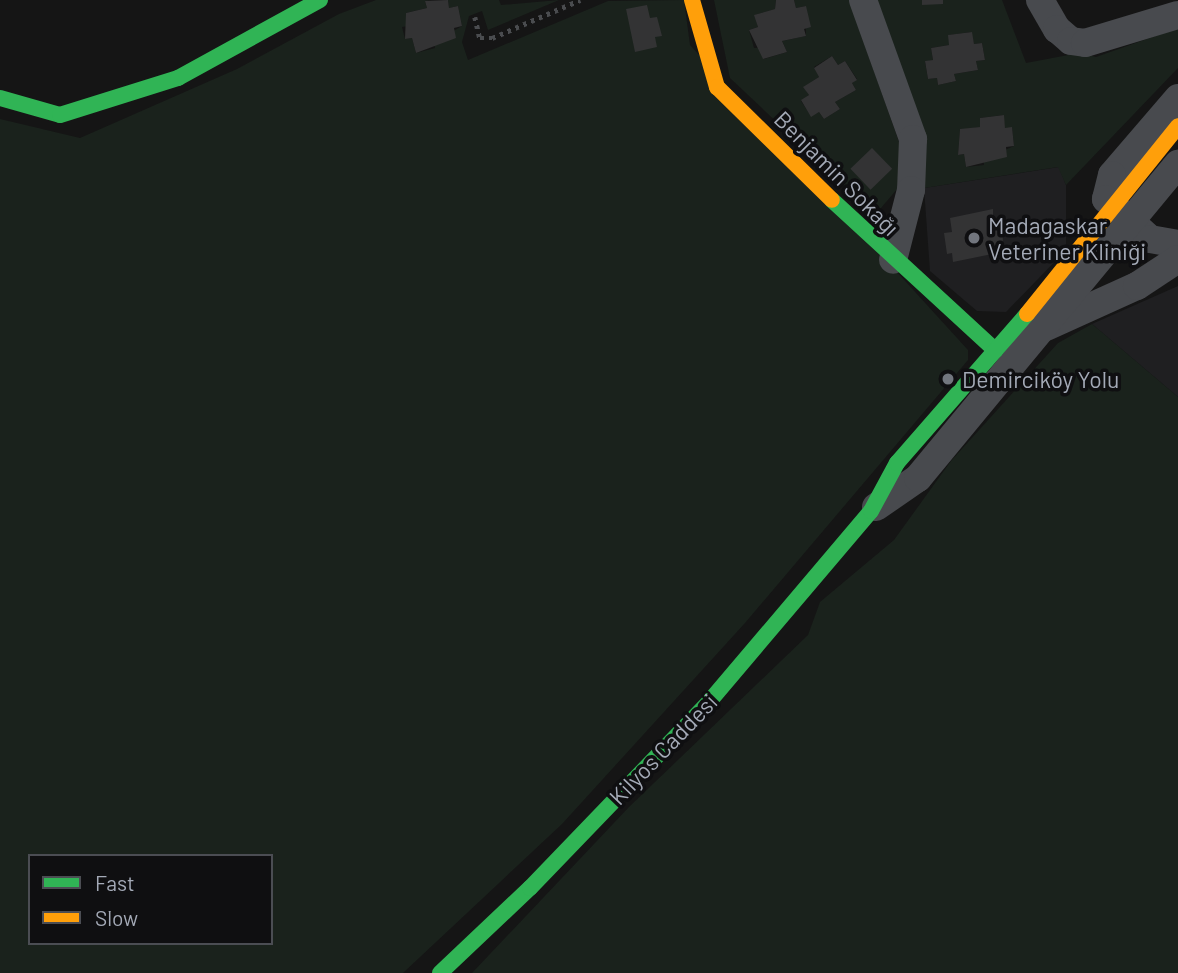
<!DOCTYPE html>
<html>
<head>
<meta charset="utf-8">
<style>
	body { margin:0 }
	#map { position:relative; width:1178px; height:973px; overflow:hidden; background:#151515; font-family:Barlow,sans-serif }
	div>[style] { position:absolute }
	.built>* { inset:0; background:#1f1f21 }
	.green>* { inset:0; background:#1a221c }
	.building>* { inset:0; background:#333334; transform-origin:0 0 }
	.path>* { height:4.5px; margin-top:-2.25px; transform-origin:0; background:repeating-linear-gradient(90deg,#4a4c4f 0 3.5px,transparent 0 8.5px) }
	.street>* { height:28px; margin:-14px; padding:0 14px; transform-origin:14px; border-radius:14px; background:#484a4e }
	.fast>* { height:16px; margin:-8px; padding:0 8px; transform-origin:8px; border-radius:8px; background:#30b455 }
	.slow>* { height:16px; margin:-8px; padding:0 8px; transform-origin:8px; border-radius:8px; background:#ff9f0a }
	.dots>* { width:19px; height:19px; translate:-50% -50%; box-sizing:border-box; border:4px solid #0f0f11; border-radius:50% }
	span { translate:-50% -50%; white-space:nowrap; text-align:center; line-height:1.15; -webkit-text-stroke:7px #0f0f11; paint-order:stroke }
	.street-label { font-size:23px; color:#a4aab7 }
	.poi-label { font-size:23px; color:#a4aab7 }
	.left { translate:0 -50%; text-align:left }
	.legend { position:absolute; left:28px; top:854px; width:245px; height:91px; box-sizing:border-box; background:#0f0f11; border:2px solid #4b4d53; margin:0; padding:9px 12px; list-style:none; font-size:21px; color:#a4aab7 }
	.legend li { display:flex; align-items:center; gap:14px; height:35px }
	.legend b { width:35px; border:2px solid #4b4d53 }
</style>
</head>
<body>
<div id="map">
	<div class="built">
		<div style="clip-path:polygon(1059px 167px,1066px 185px,1066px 250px,1006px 312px,977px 311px,930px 271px,924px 188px)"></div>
		<div style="clip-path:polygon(1178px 286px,1178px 397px,1092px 324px)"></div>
	</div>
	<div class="green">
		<div style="clip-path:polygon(evenodd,376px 0,430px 0,425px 1px,427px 8px,406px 13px,409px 26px,402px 27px,405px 39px,412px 38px,416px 53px,435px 48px,434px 42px,462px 26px,458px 6px,449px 8px,448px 0,499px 0,501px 5px,559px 0,488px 30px,482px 11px,469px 16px,462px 42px,468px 60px,608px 1px,684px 0,690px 45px,968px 350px,968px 360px,745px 623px,562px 824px,403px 973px,0 973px,0 119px,80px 138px,237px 69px,339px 14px,376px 0,30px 856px,271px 856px,271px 943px,30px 943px,30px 856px)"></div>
		<div style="clip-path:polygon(evenodd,714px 0,776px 0,775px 9px,755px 15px,758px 27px,749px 30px,754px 48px,760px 48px,764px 59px,787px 52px,782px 41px,806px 36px,806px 6px,796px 8px,794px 0,849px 0,905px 159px,898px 188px,875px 215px,730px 78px,714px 0,832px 56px,838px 65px,845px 61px,857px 79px,852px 83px,856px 90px,835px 102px,840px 109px,824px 119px,819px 112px,811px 116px,801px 101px,809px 95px,804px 87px,819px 77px,814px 67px,832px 56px)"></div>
		<div style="clip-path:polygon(evenodd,872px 0,922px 0,922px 5px,943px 0,1002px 0,1026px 63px,1079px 53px,1096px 57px,1178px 28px,1178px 68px,1066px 185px,1058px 167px,924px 188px,872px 0,971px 32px,974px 44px,982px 43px,985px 60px,976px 61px,978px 70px,954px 74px,956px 81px,938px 85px,937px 78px,928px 79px,925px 62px,933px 60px,931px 48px,949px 45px,949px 35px,971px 32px,872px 0,1003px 115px,1005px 128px,1012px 128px,1014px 146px,984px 159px,984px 165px,966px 167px,964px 154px,958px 155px,960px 130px,980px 127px,980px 118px,1003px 115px)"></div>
		<div style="clip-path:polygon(1092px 324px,1178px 397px,1178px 973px,472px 973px,629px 807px,808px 635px,820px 602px,894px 540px,951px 461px,1058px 343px)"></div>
	</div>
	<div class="building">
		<div style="clip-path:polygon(448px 0,449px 8px,458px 6px,462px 26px,454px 28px,456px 38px,416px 53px,412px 38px,405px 39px,406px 13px,427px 8px,425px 1px)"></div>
		<div style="clip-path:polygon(776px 0,794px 0,796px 8px,806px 6px,811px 27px,804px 29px,806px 36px,782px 41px,787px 52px,763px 59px,749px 30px,758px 27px,754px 15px,775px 9px)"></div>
		<div style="clip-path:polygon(922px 0,943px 0,943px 4px,922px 5px)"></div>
		<div style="clip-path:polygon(647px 5px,650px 18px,657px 17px,662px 36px,655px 37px,657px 47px,635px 52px,626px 9px)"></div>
		<div style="clip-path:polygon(972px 32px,974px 44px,982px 43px,985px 60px,976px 61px,978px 70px,954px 74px,956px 81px,938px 85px,937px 78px,928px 79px,925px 61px,933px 60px,931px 48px,949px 45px,948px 35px)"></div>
		<div style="clip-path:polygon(832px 56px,838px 65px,845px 61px,857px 80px,852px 83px,856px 90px,835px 102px,840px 109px,824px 119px,819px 112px,811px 117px,801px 100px,809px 95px,803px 87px,819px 77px,814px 68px)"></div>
		<div style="clip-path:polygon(1004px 115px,1005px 128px,1012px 127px,1014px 146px,1006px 147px,1007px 157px,966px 167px,964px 154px,958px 155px,960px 129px,980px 127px,980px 118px)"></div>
		<div style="left:872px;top:148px;width:29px;height:30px;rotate:46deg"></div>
		<div style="clip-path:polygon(993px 209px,993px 220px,1002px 218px,1003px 244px,995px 245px,997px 253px,953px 262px,952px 253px,947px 254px,944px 233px,952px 232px,950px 218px)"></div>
	</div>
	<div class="path">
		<div style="left:475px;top:17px;width:22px;rotate:77deg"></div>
		<div style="left:480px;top:38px;width:12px"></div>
		<div style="left:492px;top:38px;width:96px;rotate:-23.4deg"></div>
	</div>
	<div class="street">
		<div style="left:863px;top:0;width:148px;rotate:70.2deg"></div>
		<div style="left:913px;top:139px;width:51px;rotate:92.2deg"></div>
		<div style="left:911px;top:190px;width:72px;rotate:104.4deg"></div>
		<div style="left:1040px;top:0;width:34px;rotate:60deg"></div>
		<div style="left:1057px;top:29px;width:18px;rotate:41deg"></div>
		<div style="left:1071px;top:41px;width:14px;rotate:8deg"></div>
		<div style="left:1085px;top:43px;width:97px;rotate:-16.8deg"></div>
		<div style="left:1178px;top:98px;width:101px;rotate:130.6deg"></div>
		<div style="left:1112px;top:175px;width:25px;rotate:104deg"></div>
		<div style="left:1106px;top:199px;width:59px;rotate:42.3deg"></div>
		<div style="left:1150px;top:239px;width:28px;rotate:10deg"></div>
		<div style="left:1046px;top:327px;width:100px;rotate:-24.3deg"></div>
		<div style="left:1137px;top:286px;width:49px;rotate:-33.4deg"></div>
		<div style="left:876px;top:507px;width:51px;rotate:-34.6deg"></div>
		<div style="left:918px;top:478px;width:408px;rotate:-50.4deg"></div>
	</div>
	<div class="fast">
		<div style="left:0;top:98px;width:62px;rotate:15.8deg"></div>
		<div style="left:60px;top:115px;width:124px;rotate:-17.4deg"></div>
		<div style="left:178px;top:78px;width:162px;rotate:-28.8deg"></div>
		<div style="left:832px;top:200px;width:222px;rotate:42.6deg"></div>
		<div style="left:440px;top:973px;width:124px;rotate:-43.4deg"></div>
		<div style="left:530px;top:888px;width:258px;rotate:-46.1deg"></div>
		<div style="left:709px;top:702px;width:250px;rotate:-49.7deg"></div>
		<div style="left:871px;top:511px;width:55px;rotate:-61.6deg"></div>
		<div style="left:897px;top:463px;width:198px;rotate:-48.9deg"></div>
	</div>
	<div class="slow">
		<div style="left:692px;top:0;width:91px;rotate:74deg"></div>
		<div style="left:717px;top:87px;width:161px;rotate:44.5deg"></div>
		<div style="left:1027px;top:314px;width:241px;rotate:-51.2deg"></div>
	</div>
	<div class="dots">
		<div style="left:974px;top:238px;background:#72767e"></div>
		<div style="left:948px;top:379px;background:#72767e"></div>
	</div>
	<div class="street-label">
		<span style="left:837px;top:173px;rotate:45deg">Benjamin Sokağı</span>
		<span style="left:663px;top:749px;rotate:-46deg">Kilyos Caddesi</span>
	</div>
	<div class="poi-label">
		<span class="left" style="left:988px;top:238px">Madagaskar<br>Veteriner Kliniği</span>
		<span class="left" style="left:962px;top:379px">Demirciköy Yolu</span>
	</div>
	<ul class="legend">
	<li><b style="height:9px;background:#30b455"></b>Fast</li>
	<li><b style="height:9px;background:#ff9f0a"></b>Slow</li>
	</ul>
</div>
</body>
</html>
